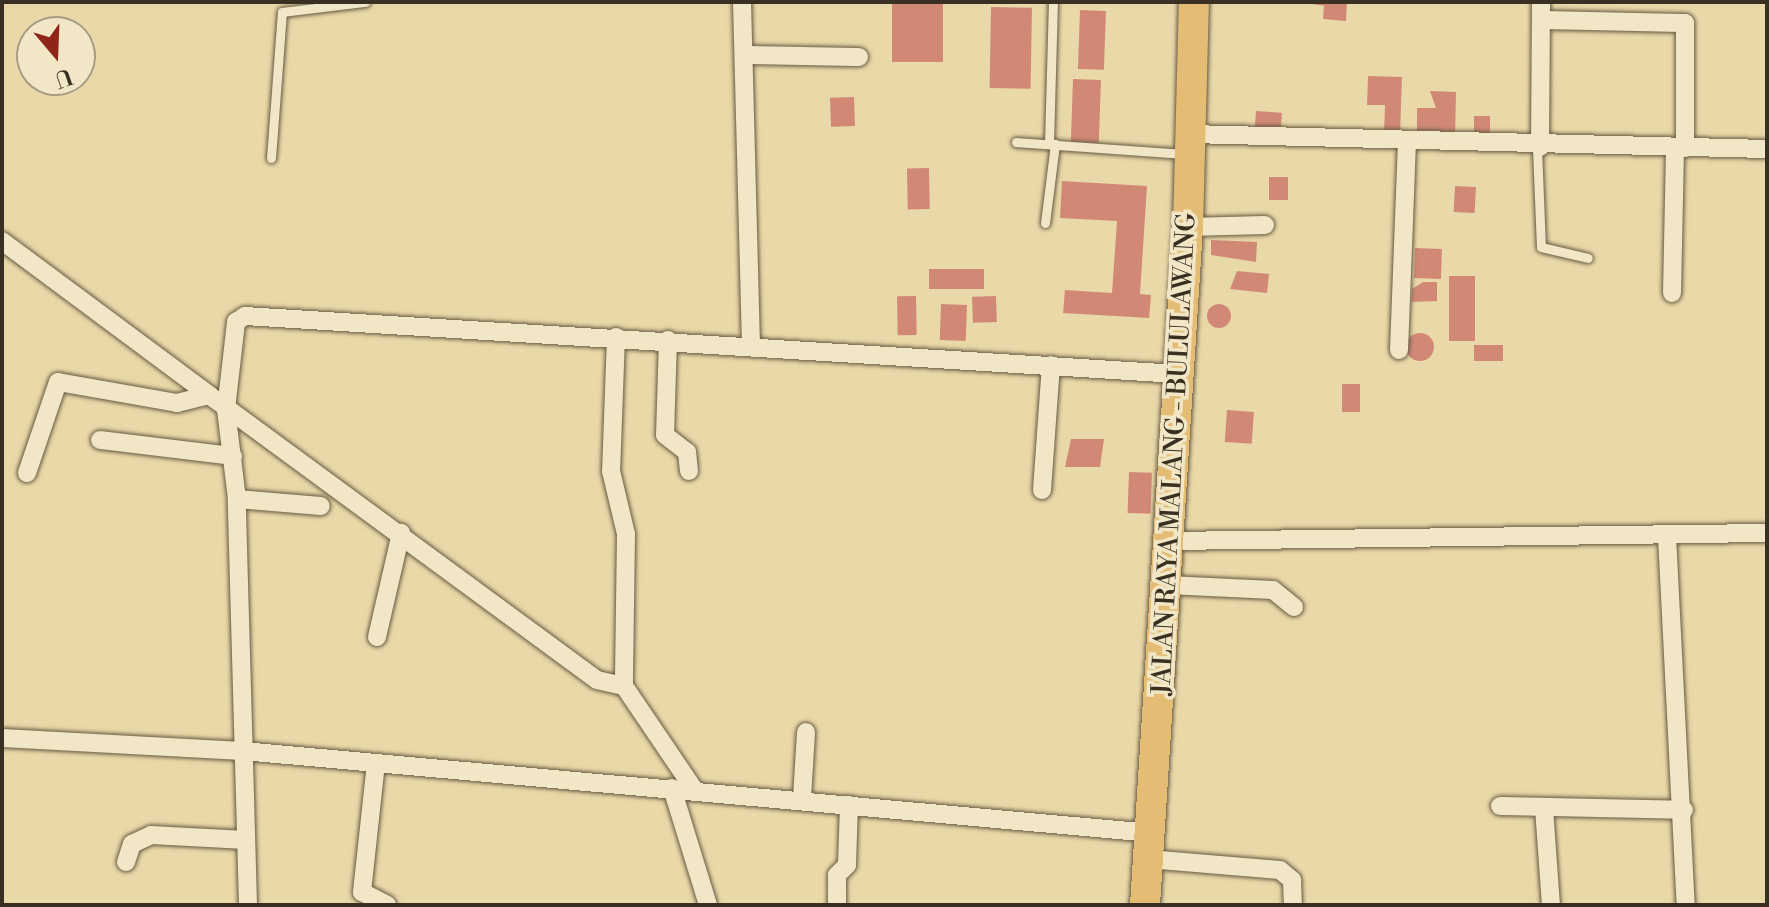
<!DOCTYPE html>
<html>
<head>
<meta charset="utf-8">
<style>
	body { margin:0 }
	#map { position:relative; width:1769px; height:907px; overflow:hidden; background:#ead9a8; font-family:"Libre Bodoni",serif }
	div>[style] { position:absolute }
	.building>* { inset:0; background:#d18976; transform-origin:0 0 }
	.round { border-radius:50% }
	.roads { filter:drop-shadow(0 0 2px #665a44) drop-shadow(0 0 2px #665a44) }
	.service>* { height:9px; margin:-4.5px; padding:0 4.5px; transform-origin:4.5px; border-radius:4.5px; background:#f1e6c6 }
	.minor>* { height:18px; margin:-9px; padding:0 9px; transform-origin:9px; border-radius:9px; background:#f1e6c6 }
	.primary>* { height:30px; margin:-15px; padding:0 15px; transform-origin:15px; border-radius:15px; background:#e5bc74 }
	span { translate:-50% -50%; white-space:nowrap; text-align:center; line-height:1.15; -webkit-text-stroke:7px #f1e6c6; paint-order:stroke }
	.street-label { font-size:26px; color:#3a3022 }
	.frame { position:absolute; inset:0; border:4px solid #3a3022; pointer-events:none }
	.north { position:absolute; left:16px; top:16px; width:80px; height:80px; box-sizing:border-box; background:#f1e6c6; border:2px solid #a89d84; border-radius:50%; rotate:161deg; font-size:22px; font-weight:700; line-height:32px; text-align:center; color:#3a3022 }
	.north::after { content:''; display:block; margin:auto; width:28px; height:36px; background:#8f2418; clip-path:polygon(50% 0,100% 100%,50% 72%,0 100%) }
</style>
</head>
<body>
<div id="map">
	<div class="building">
		<div style="left:892px;top:2px;width:51px;height:60px"></div>
		<div style="clip-path:polygon(1300px 2px,1347px 2px,1346px 21px,1323px 19px,1324px 6px)"></div>
		<div style="left:991px;top:7px;width:41px;height:81px;rotate:1deg"></div>
		<div style="left:1080px;top:10px;width:26px;height:59px;rotate:2deg"></div>
		<div style="clip-path:polygon(1368px 76px,1402px 77px,1400px 134px,1384px 134px,1385px 105px,1367px 105px)"></div>
		<div style="left:1073px;top:79px;width:28px;height:63px;rotate:2deg"></div>
		<div style="clip-path:polygon(1430px 91px,1456px 92px,1455px 141px,1417px 141px,1417px 108px,1436px 108px)"></div>
		<div style="left:854px;top:97px;width:29px;height:24px;rotate:88deg"></div>
		<div style="left:1256px;top:111px;width:26px;height:16px;rotate:4deg"></div>
		<div style="left:1490px;top:116px;width:25px;height:16px;rotate:90deg"></div>
		<div style="left:929px;top:168px;width:41px;height:22px;rotate:89deg"></div>
		<div style="left:1269px;top:177px;width:19px;height:23px"></div>
		<div style="clip-path:polygon(1062px 181px,1147px 186px,1140px 294px,1151px 295px,1149px 318px,1063px 313px,1065px 290px,1112px 293px,1117px 221px,1060px 218px)"></div>
		<div style="left:1455px;top:186px;width:21px;height:26px;rotate:3deg"></div>
		<div style="clip-path:polygon(1211px 240px,1257px 242px,1256px 262px,1211px 255px)"></div>
		<div style="left:1415px;top:248px;width:27px;height:30px;rotate:2deg"></div>
		<div style="left:929px;top:269px;width:55px;height:20px"></div>
		<div style="clip-path:polygon(1237px 271px,1269px 274px,1267px 293px,1230px 289px)"></div>
		<div style="left:1449px;top:276px;width:26px;height:65px"></div>
		<div style="clip-path:polygon(1423px 282px,1437px 282px,1437px 301px,1412px 302px,1412px 289px)"></div>
		<div style="left:916px;top:296px;width:39px;height:19px;rotate:89deg"></div>
		<div style="left:996px;top:296px;width:26px;height:24px;rotate:88deg"></div>
		<div style="left:941px;top:304px;width:26px;height:36px;rotate:2deg"></div>
		<div class="round" style="left:1207px;top:304px;width:24px;height:24px"></div>
		<div class="round" style="left:1406px;top:333px;width:28px;height:28px"></div>
		<div style="left:1503px;top:345px;width:16px;height:29px;rotate:90deg"></div>
		<div style="left:1342px;top:384px;width:18px;height:28px"></div>
		<div style="left:1227px;top:410px;width:27px;height:32px;rotate:4deg"></div>
		<div style="clip-path:polygon(1071px 439px,1104px 439px,1100px 467px,1065px 467px)"></div>
		<div style="left:1129px;top:472px;width:23px;height:41px;rotate:2deg"></div>
	</div>
	<div class="roads">
		<div class="service">
			<div style="left:1016px;top:142px;width:168px;rotate:4.1deg"></div>
			<div style="left:1049px;top:144px;width:142px;rotate:-88.4deg"></div>
			<div style="left:1537px;top:148px;width:99px;rotate:87.7deg"></div>
			<div style="left:1541px;top:247px;width:48px;rotate:13.2deg"></div>
			<div style="left:271px;top:158px;width:146px;rotate:-85.7deg"></div>
			<div style="left:282px;top:12px;width:84px;rotate:-6.9deg"></div>
			<div style="left:1045px;top:223px;width:80px;rotate:-82.8deg"></div>
		</div>
		<div class="minor">
			<div style="left:742px;top:2px;width:345px;rotate:88.5deg"></div>
			<div style="left:1541px;top:20px;width:144px;rotate:1.2deg"></div>
			<div style="left:1685px;top:23px;width:125px;rotate:90deg"></div>
			<div style="left:745px;top:55px;width:114px;rotate:1deg"></div>
			<div style="left:1190px;top:134px;width:577px;rotate:1.49deg"></div>
			<div style="left:1540px;top:147px;width:145px;rotate:-89.6deg"></div>
			<div style="left:1188px;top:227px;width:77px;rotate:-1.5deg"></div>
			<div style="left:2px;top:241px;width:258px;rotate:36.6deg"></div>
			<div style="left:1672px;top:293px;width:145px;rotate:-88.8deg"></div>
			<div style="left:616px;top:337px;width:134px;rotate:92.1deg"></div>
			<div style="left:611px;top:471px;width:65px;rotate:76.6deg"></div>
			<div style="left:626px;top:534px;width:152px;rotate:90.8deg"></div>
			<div style="left:624px;top:686px;width:123px;rotate:55.9deg"></div>
			<div style="left:668px;top:340px;width:95px;rotate:91.8deg"></div>
			<div style="left:665px;top:435px;width:28px;rotate:38deg"></div>
			<div style="left:687px;top:452px;width:19px;rotate:84deg"></div>
			<div style="left:1399px;top:350px;width:206px;rotate:-87.8deg"></div>
			<div style="left:100px;top:440px;width:134px;rotate:6.9deg"></div>
			<div style="left:27px;top:473px;width:96px;rotate:-71.2deg"></div>
			<div style="left:58px;top:382px;width:121px;rotate:10deg"></div>
			<div style="left:177px;top:403px;width:33px;rotate:-14deg"></div>
			<div style="left:209px;top:395px;width:481px;rotate:36.3deg"></div>
			<div style="left:597px;top:680px;width:28px;rotate:13deg"></div>
			<div style="left:1042px;top:490px;width:125px;rotate:-85.9deg"></div>
			<div style="left:237px;top:499px;width:84px;rotate:4.8deg"></div>
			<div style="left:1667px;top:536px;width:369px;rotate:87.1deg"></div>
			<div style="left:1170px;top:541px;width:597px;rotate:-0.77deg"></div>
			<div style="left:1168px;top:585px;width:105px;rotate:2.7deg"></div>
			<div style="left:1273px;top:590px;width:27px;rotate:39deg"></div>
			<div style="left:377px;top:637px;width:107px;rotate:-77deg"></div>
			<div style="left:2px;top:738px;width:241px;rotate:3.1deg"></div>
			<div style="left:243px;top:751px;width:912px;rotate:5.16deg"></div>
			<div style="left:376px;top:763px;width:130px;rotate:96.2deg"></div>
			<div style="left:362px;top:892px;width:28px;rotate:27deg"></div>
			<div style="left:672px;top:788px;width:122px;rotate:72.9deg"></div>
			<div style="left:802px;top:798px;width:66px;rotate:-86.5deg"></div>
			<div style="left:1500px;top:806px;width:184px;rotate:1.2deg"></div>
			<div style="left:1544px;top:808px;width:97px;rotate:85.9deg"></div>
			<div style="left:1148px;top:859px;width:132px;rotate:4.8deg"></div>
			<div style="left:1280px;top:870px;width:16px;rotate:40deg"></div>
			<div style="left:1292px;top:880px;width:25px;rotate:88deg"></div>
			<div style="left:126px;top:862px;width:19px;rotate:-72deg"></div>
			<div style="left:132px;top:844px;width:21px;rotate:-25deg"></div>
			<div style="left:151px;top:835px;width:95px;rotate:3deg"></div>
			<div style="left:248px;top:905px;width:406px;rotate:-91.6deg"></div>
			<div style="left:237px;top:499px;width:91px;rotate:-97deg"></div>
			<div style="left:226px;top:409px;width:88px;rotate:-83.4deg"></div>
			<div style="left:236px;top:322px;width:11px;rotate:-34deg"></div>
			<div style="left:245px;top:316px;width:935px;rotate:3.56deg"></div>
			<div style="left:837px;top:905px;width:30px;rotate:-90deg"></div>
			<div style="left:837px;top:875px;width:14px;rotate:-45deg"></div>
			<div style="left:847px;top:865px;width:60px;rotate:-88.1deg"></div>
		</div>
		<div class="primary">
			<div style="left:1145px;top:905px;width:679px;rotate:-86.37deg"></div>
			<div style="left:1188px;top:227px;width:225px;rotate:-88.5deg"></div>
		</div>
	</div>
	<div class="street-label">
		<span style="left:1175px;top:454px;rotate:-87deg">JALAN RAYA MALANG - BULULAWANG</span>
	</div>
	<div class="frame"></div>
	<div class="north">U</div>
</div>
</body>
</html>
